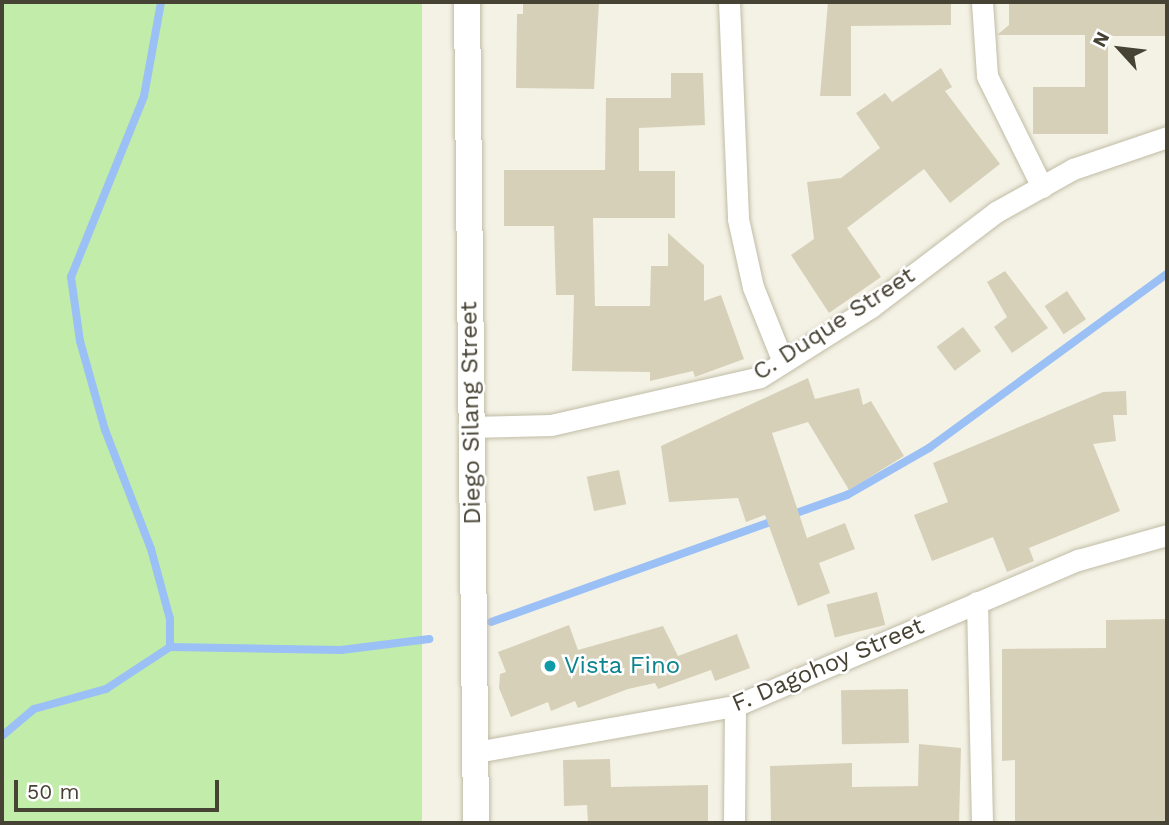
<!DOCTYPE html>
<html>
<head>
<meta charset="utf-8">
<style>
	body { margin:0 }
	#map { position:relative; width:1169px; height:825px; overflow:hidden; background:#f4f2e5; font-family:"Work Sans",sans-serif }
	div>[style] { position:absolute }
	.green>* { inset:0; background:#c2ecaa; transform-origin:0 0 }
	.stream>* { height:8px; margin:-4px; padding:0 4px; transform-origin:4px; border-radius:4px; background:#9bc0f6 }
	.building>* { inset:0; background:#d7d0b9; transform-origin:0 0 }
	.roads { filter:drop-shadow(0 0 2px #c0bca6) drop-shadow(0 0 2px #c0bca6) }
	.minor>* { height:21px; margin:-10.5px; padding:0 10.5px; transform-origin:10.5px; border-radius:10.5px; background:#fff }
	.tertiary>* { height:26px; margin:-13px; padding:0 13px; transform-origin:13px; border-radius:13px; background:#fff }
	.dots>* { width:19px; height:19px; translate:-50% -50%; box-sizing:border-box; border:4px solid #fff; border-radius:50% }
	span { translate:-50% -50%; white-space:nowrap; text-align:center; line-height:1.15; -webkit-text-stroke:5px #fff; paint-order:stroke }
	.street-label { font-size:24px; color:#474334 }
	.culture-label { font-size:24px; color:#0d838f }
	.left { translate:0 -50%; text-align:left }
	.frame { position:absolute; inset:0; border:4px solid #474334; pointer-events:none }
	.north { position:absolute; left:1085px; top:14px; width:70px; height:70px; -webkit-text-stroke:5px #fff; paint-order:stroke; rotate:297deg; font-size:19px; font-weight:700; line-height:28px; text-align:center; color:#474334 }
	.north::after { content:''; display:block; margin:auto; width:24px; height:32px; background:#474334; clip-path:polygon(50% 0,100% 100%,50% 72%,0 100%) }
	.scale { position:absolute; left:14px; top:780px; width:205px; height:32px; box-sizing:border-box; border:4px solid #474334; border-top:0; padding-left:9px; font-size:21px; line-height:24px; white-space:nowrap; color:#474334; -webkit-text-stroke:5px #fff; paint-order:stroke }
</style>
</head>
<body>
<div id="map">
	<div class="green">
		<div style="left:2px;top:2px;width:420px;height:821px"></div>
	</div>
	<div class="stream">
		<div style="left:788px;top:516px;width:63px;rotate:-19.6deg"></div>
		<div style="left:847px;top:495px;width:95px;rotate:-29.8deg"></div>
		<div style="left:929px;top:448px;width:295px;rotate:-36.2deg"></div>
		<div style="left:491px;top:622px;width:303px;rotate:-19.7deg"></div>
		<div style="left:170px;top:647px;width:171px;rotate:1deg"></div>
		<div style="left:341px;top:650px;width:89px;rotate:-7.1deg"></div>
		<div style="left:2px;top:736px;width:42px;rotate:-40.2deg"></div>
		<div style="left:34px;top:709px;width:75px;rotate:-15.5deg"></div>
		<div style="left:106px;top:689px;width:77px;rotate:-33.3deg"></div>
		<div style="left:170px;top:647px;width:28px;rotate:-90deg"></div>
		<div style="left:170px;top:619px;width:73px;rotate:-105.2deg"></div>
		<div style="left:151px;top:549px;width:128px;rotate:-111.1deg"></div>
		<div style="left:105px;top:430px;width:92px;rotate:-105.7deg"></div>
		<div style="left:80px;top:341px;width:65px;rotate:-98deg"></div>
		<div style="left:71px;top:277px;width:195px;rotate:-68deg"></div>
		<div style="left:144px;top:96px;width:96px;rotate:-79.7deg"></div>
	</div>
	<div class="building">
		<div style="clip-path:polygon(523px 2px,599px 2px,594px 89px,516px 88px,517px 14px,523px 14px)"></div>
		<div style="clip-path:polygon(828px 2px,951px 2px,951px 25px,851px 26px,851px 96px,820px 96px)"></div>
		<div style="clip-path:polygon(1009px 2px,1167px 2px,1167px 36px,1108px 36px,1108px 134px,1033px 134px,1033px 87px,1085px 87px,1085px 35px,997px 35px,1009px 25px)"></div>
		<div style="clip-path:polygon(941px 68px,952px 87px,945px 91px,1000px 164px,950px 203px,924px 169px,847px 228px,881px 277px,829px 313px,791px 255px,814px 239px,807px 182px,841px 178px,880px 148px,856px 113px,885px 93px,892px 102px)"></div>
		<div style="clip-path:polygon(671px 73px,703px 73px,705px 125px,639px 128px,639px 171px,675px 171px,675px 218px,593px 218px,595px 306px,650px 306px,651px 266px,668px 266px,668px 233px,704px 265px,704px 301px,721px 295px,744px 359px,695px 377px,693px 371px,650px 381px,650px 372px,572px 371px,574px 295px,556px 295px,554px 226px,504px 226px,504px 170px,605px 170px,606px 98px,671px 98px)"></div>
		<div style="clip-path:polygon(1005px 271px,1048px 328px,1012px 353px,994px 327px,1007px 317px,987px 282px)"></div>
		<div style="left:1067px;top:291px;width:34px;height:27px;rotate:56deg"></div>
		<div style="left:963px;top:327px;width:30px;height:33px;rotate:53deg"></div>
		<div style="clip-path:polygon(808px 378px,815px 399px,859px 388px,863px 405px,871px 401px,904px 456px,849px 490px,808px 422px,772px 433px,807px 538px,845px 523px,855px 549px,819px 563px,830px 593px,798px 606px,765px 515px,746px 522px,738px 498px,669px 502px,661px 446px)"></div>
		<div style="clip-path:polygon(1126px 391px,1127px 415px,1113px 415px,1116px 441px,1093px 444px,1120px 511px,1029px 548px,1034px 561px,1007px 572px,993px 537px,932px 561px,914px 515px,948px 502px,933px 463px,1103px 392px)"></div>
		<div style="left:619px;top:470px;width:35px;height:33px;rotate:78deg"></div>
		<div style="left:877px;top:592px;width:34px;height:52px;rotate:76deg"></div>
		<div style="clip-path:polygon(1167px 619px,1167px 823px,1015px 823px,1015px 760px,1002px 761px,1002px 649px,1106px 648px,1106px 620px)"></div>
		<div style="clip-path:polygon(569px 625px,578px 650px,663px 626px,678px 656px,737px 634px,750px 668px,715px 681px,711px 670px,658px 689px,655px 683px,628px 689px,578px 708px,575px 701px,551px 711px,548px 702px,511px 717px,499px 688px,500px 674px,506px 672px,498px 652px)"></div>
		<div style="left:908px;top:689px;width:54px;height:67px;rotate:89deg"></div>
		<div style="clip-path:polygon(919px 744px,961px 748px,959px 823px,771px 823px,770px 766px,852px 763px,852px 787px,918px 786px)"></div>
		<div style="clip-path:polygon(610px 759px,611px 787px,708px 785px,708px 823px,588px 823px,587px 805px,564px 806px,563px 760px)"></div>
	</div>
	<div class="roads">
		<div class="minor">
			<div style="left:729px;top:2px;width:217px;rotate:87.6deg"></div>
			<div style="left:738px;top:219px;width:70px;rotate:77.6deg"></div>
			<div style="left:753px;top:287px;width:81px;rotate:68.2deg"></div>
			<div style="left:982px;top:2px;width:74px;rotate:86.1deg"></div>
			<div style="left:987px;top:76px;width:124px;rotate:63.6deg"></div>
			<div style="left:471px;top:427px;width:80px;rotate:-1.4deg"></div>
			<div style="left:551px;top:425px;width:214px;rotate:-12.9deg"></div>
			<div style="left:760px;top:377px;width:131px;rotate:-32.2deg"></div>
			<div style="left:871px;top:307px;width:157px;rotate:-37.2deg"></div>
			<div style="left:996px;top:212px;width:88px;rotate:-29.2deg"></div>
			<div style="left:1073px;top:169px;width:99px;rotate:-18.8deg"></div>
			<div style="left:977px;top:602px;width:221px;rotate:88.7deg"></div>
			<div style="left:476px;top:752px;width:263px;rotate:-10.1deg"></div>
			<div style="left:735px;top:706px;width:373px;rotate:-23.1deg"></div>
			<div style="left:1078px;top:560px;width:92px;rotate:-15.7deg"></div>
			<div style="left:734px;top:823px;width:117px;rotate:-89.5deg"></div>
		</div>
		<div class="tertiary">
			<div style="left:467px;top:2px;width:821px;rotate:89.37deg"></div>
		</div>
	</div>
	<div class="dots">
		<div style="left:550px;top:666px;background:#0f9aa8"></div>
	</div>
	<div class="street-label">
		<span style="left:834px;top:324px;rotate:-33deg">C. Duque Street</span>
		<span style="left:471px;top:413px;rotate:-91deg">Diego Silang Street</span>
		<span style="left:828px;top:665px;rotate:-23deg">F. Dagohoy Street</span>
	</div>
	<div class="culture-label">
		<span class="left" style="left:564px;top:666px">Vista Fino</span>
	</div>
	<div class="frame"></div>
	<div class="north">N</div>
	<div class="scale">50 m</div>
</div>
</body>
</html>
